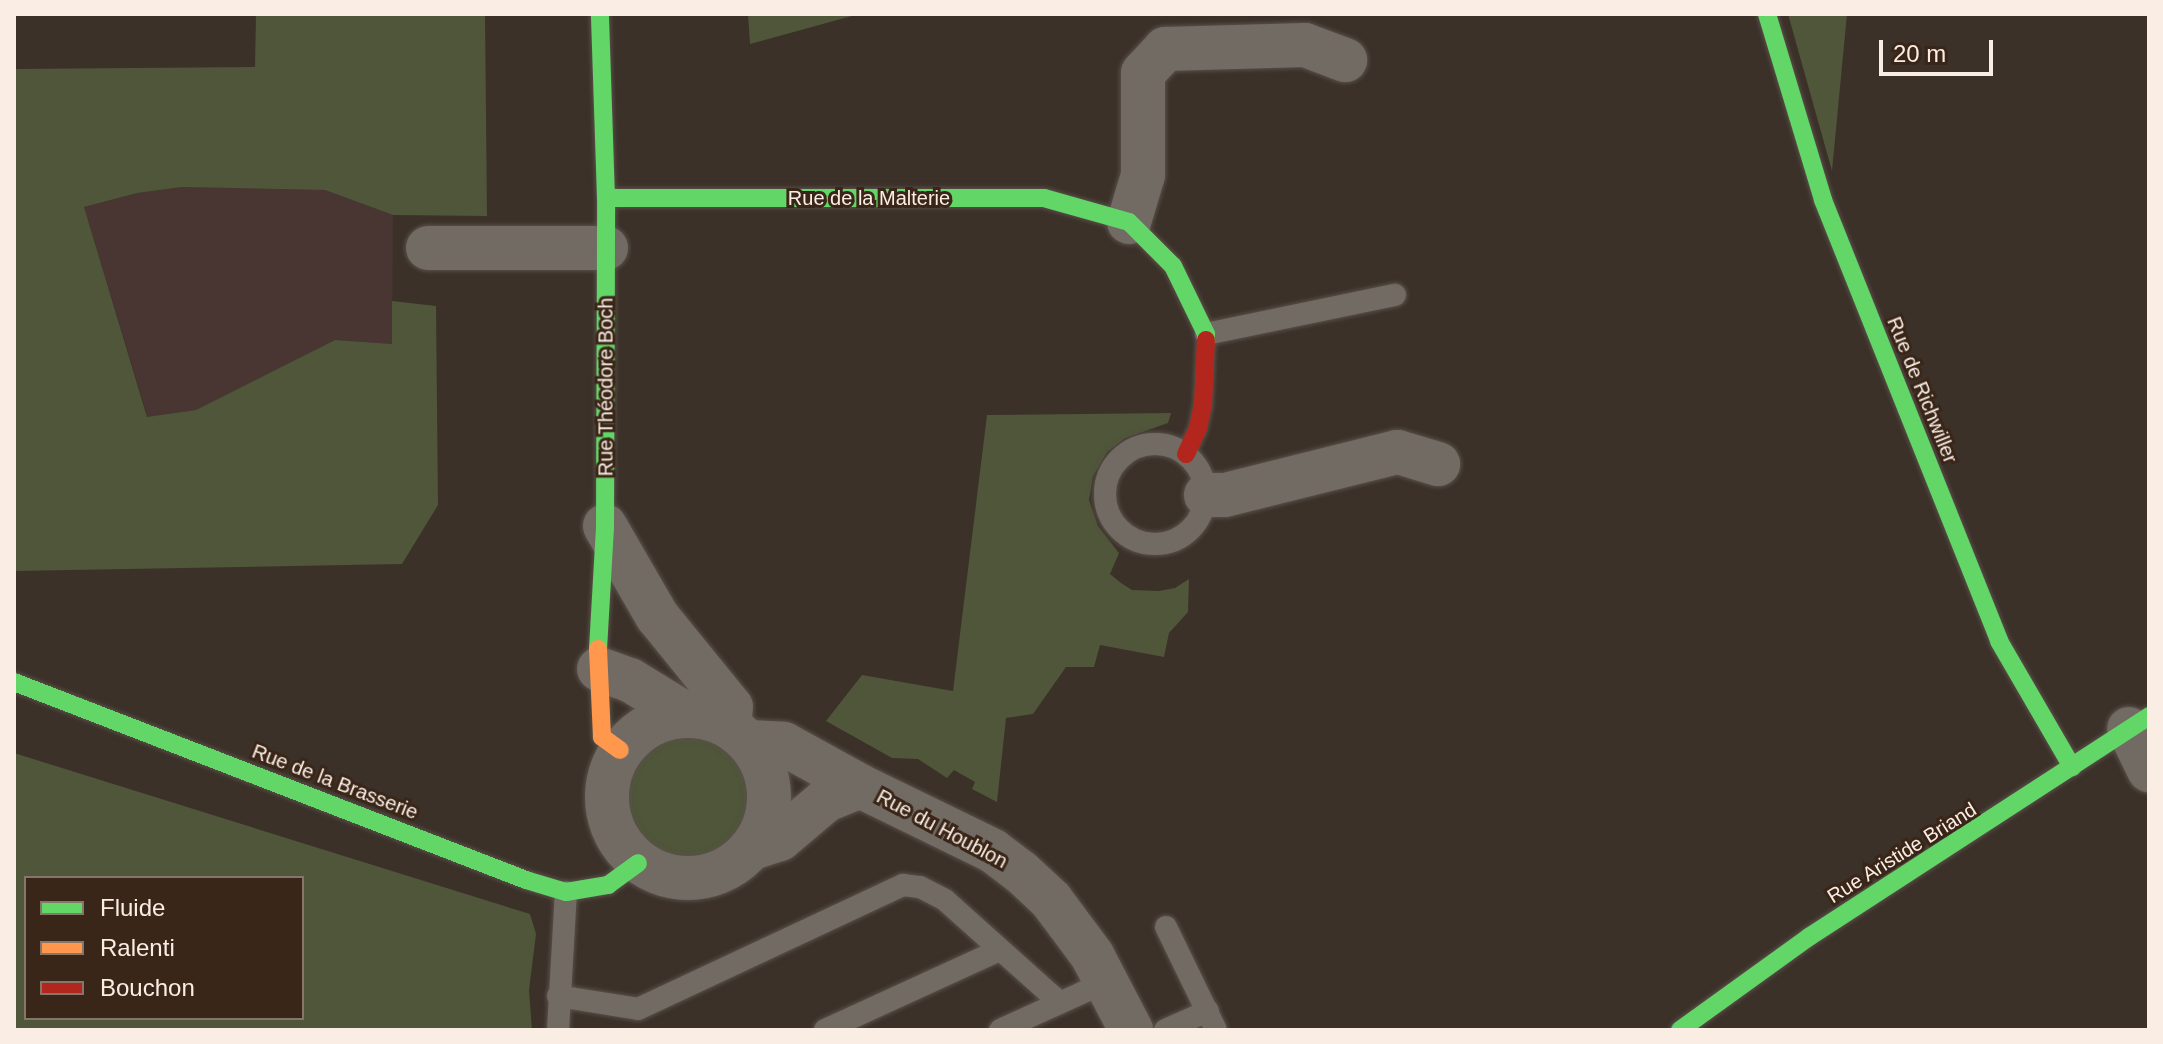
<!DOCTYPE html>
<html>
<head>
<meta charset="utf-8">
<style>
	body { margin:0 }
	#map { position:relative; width:2163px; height:1044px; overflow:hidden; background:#3b3129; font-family:Helvetica,sans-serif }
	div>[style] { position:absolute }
	.education>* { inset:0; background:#493632 }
	.green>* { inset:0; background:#4f5639 }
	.round { border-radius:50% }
	.roads { filter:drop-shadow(0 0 2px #595049) drop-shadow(0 0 2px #595049) }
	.lane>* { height:22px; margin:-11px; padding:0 11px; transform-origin:11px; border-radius:11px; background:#726b64 }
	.lane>.ring { margin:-11px; padding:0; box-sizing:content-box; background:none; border:22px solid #726b64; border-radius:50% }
	.street>* { height:44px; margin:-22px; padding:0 22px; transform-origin:22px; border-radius:22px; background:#726b64 }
	.street>.ring { margin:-22px; padding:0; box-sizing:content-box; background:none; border:44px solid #726b64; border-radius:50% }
	.fast>* { height:18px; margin:-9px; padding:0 9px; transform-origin:9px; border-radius:9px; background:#63d668 }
	.slow>* { height:18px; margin:-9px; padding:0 9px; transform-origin:9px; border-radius:9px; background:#ff974d }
	.jam>* { height:18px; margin:-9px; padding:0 9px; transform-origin:9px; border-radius:9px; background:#b3261e }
	span { translate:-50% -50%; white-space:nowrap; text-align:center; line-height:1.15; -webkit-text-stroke:6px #392618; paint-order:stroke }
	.street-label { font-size:20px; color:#faede4 }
	.frame { position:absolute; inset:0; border:16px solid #faede4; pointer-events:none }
	.legend { position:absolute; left:24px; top:876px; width:280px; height:144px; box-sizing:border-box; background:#392618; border:2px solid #86766a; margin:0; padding:10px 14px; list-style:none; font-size:24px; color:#faede4 }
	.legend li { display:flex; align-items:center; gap:16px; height:40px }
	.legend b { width:40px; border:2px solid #86766a }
	.scale { position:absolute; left:1879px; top:40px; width:114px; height:36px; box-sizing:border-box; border:4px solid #faede4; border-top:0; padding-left:10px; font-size:24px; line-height:28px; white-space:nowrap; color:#faede4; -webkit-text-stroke:6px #392618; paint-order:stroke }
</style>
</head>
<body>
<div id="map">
	<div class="education">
		<div style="clip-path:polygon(182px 187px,325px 190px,393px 215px,392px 344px,335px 340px,196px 410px,148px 418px,84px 207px,137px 193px)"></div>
	</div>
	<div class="green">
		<div style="clip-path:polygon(256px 14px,485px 14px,487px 216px,393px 215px,325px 190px,182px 187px,137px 193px,84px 207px,147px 417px,196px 410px,335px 340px,392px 344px,392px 301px,436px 306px,438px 505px,402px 564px,14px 571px,14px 69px,255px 67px)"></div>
		<div style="clip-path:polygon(748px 14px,859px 14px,750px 44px)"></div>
		<div style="clip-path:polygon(1788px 14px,1847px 14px,1832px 171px)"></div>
		<div style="clip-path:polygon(1171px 413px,1168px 423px,1125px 438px,1107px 452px,1093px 476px,1089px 500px,1098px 526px,1119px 553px,1110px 574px,1121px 583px,1132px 590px,1159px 591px,1175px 588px,1189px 579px,1188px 612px,1169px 633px,1164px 657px,1100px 645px,1094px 667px,1066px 667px,1033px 714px,1006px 718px,997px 802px,972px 789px,975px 782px,954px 770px,947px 778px,918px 759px,892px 758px,826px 721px,862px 675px,953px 691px,987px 415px)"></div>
		<div class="round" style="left:628px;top:736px;width:122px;height:122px"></div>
		<div style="clip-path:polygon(evenodd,14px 753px,530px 914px,536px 934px,529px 990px,532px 1030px,14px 1030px,14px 753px,302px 878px,302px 1018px,26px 1018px,26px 878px,302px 878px)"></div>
	</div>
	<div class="roads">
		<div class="lane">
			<div style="left:1206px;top:334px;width:193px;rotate:-11.7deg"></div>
			<div class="ring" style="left:1105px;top:444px;width:78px;height:78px"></div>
			<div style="left:1166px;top:927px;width:114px;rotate:64.1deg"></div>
			<div style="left:558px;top:996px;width:81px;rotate:9.2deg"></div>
			<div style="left:638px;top:1009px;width:293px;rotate:-25.1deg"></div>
			<div style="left:903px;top:885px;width:17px;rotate:7deg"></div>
			<div style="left:920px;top:887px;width:28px;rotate:27deg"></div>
			<div style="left:945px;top:900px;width:154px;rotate:41.8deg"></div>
			<div style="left:558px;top:1030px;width:138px;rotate:-86.7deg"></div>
			<div style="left:825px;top:1030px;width:192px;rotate:-24.6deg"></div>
			<div style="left:1000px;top:1030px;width:116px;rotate:-24.4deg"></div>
			<div style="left:1165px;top:1030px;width:47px;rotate:-23.8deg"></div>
		</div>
		<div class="street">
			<div style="left:1129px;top:222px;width:49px;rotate:-73.4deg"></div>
			<div style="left:1143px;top:175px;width:102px;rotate:-90deg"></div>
			<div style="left:1143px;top:73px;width:33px;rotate:-47deg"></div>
			<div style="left:1165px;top:49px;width:140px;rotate:-1.6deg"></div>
			<div style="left:1305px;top:45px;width:43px;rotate:20.6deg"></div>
			<div style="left:428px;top:248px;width:178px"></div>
			<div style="left:1206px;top:495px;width:19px"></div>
			<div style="left:1225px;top:495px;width:178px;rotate:-14deg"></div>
			<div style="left:1398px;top:452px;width:42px;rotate:16.7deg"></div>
			<div style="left:605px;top:526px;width:104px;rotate:60deg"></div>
			<div style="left:657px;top:616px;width:117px;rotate:50.9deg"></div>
			<div style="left:731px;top:707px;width:19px;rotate:96deg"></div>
			<div style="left:599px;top:669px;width:33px;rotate:20deg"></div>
			<div style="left:630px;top:680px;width:67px;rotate:31.6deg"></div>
			<div class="ring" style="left:607px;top:716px;width:118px;height:118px"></div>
			<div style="left:2129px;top:729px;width:46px;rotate:64deg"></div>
			<div style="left:749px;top:742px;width:35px;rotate:3deg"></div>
			<div style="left:784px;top:744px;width:87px;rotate:28.9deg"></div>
			<div style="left:860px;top:786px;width:148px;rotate:26deg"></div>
			<div style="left:993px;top:851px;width:35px;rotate:37deg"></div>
			<div style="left:1021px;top:872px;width:41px;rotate:43deg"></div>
			<div style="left:1051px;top:900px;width:69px;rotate:53.3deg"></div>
			<div style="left:1092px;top:955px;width:85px;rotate:62.5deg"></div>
			<div style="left:752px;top:848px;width:29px;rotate:-18deg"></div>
			<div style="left:780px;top:839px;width:60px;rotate:-40.3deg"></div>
			<div style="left:826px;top:800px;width:37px;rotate:-22deg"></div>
		</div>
		<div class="fast">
			<div style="left:1767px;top:14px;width:194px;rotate:73.2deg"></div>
			<div style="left:1823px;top:200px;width:475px;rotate:68.2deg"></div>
			<div style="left:1999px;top:641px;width:146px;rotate:59.9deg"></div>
			<div style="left:606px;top:198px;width:438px"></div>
			<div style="left:1044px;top:198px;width:88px;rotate:15.8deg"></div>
			<div style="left:1129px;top:222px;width:62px;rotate:45deg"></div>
			<div style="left:1173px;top:266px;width:76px;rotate:64.1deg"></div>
			<div style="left:1206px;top:334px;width:6px;rotate:90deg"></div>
			<div style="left:598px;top:649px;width:123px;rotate:-86.7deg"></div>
			<div style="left:605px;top:526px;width:328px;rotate:-89.8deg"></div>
			<div style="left:606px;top:198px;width:184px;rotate:-91.9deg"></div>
			<div style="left:14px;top:682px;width:549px;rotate:21.14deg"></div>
			<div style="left:526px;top:880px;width:42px;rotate:16.7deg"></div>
			<div style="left:566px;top:892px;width:43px;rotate:-9.5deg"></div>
			<div style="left:608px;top:885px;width:37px;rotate:-36deg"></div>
			<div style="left:1680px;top:1030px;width:159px;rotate:-35.8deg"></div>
			<div style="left:1809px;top:937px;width:406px;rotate:-33deg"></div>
		</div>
		<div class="slow">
			<div style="left:598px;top:649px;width:88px;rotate:87.4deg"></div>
			<div style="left:602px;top:737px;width:22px;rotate:36deg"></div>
		</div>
		<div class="jam">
			<div style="left:1186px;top:454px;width:29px;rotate:-65deg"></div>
			<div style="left:1198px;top:428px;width:24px;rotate:-78deg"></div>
			<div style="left:1203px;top:405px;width:65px;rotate:-87.4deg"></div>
		</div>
	</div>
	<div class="street-label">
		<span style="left:869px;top:198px">Rue de la Malterie</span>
		<span style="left:606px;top:387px;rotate:-90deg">Rue Théodore Boch</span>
		<span style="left:1922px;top:390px;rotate:68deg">Rue de Richwiller</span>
		<span style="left:335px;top:782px;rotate:21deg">Rue de la Brasserie</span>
		<span style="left:942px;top:829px;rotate:28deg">Rue du Houblon</span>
		<span style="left:1902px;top:853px;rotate:-32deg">Rue Aristide Briand</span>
	</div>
	<div class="frame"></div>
	<ul class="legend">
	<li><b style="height:10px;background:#63d668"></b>Fluide</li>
	<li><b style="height:10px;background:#ff974d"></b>Ralenti</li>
	<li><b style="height:10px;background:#b3261e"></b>Bouchon</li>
	</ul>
	<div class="scale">20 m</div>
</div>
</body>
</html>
